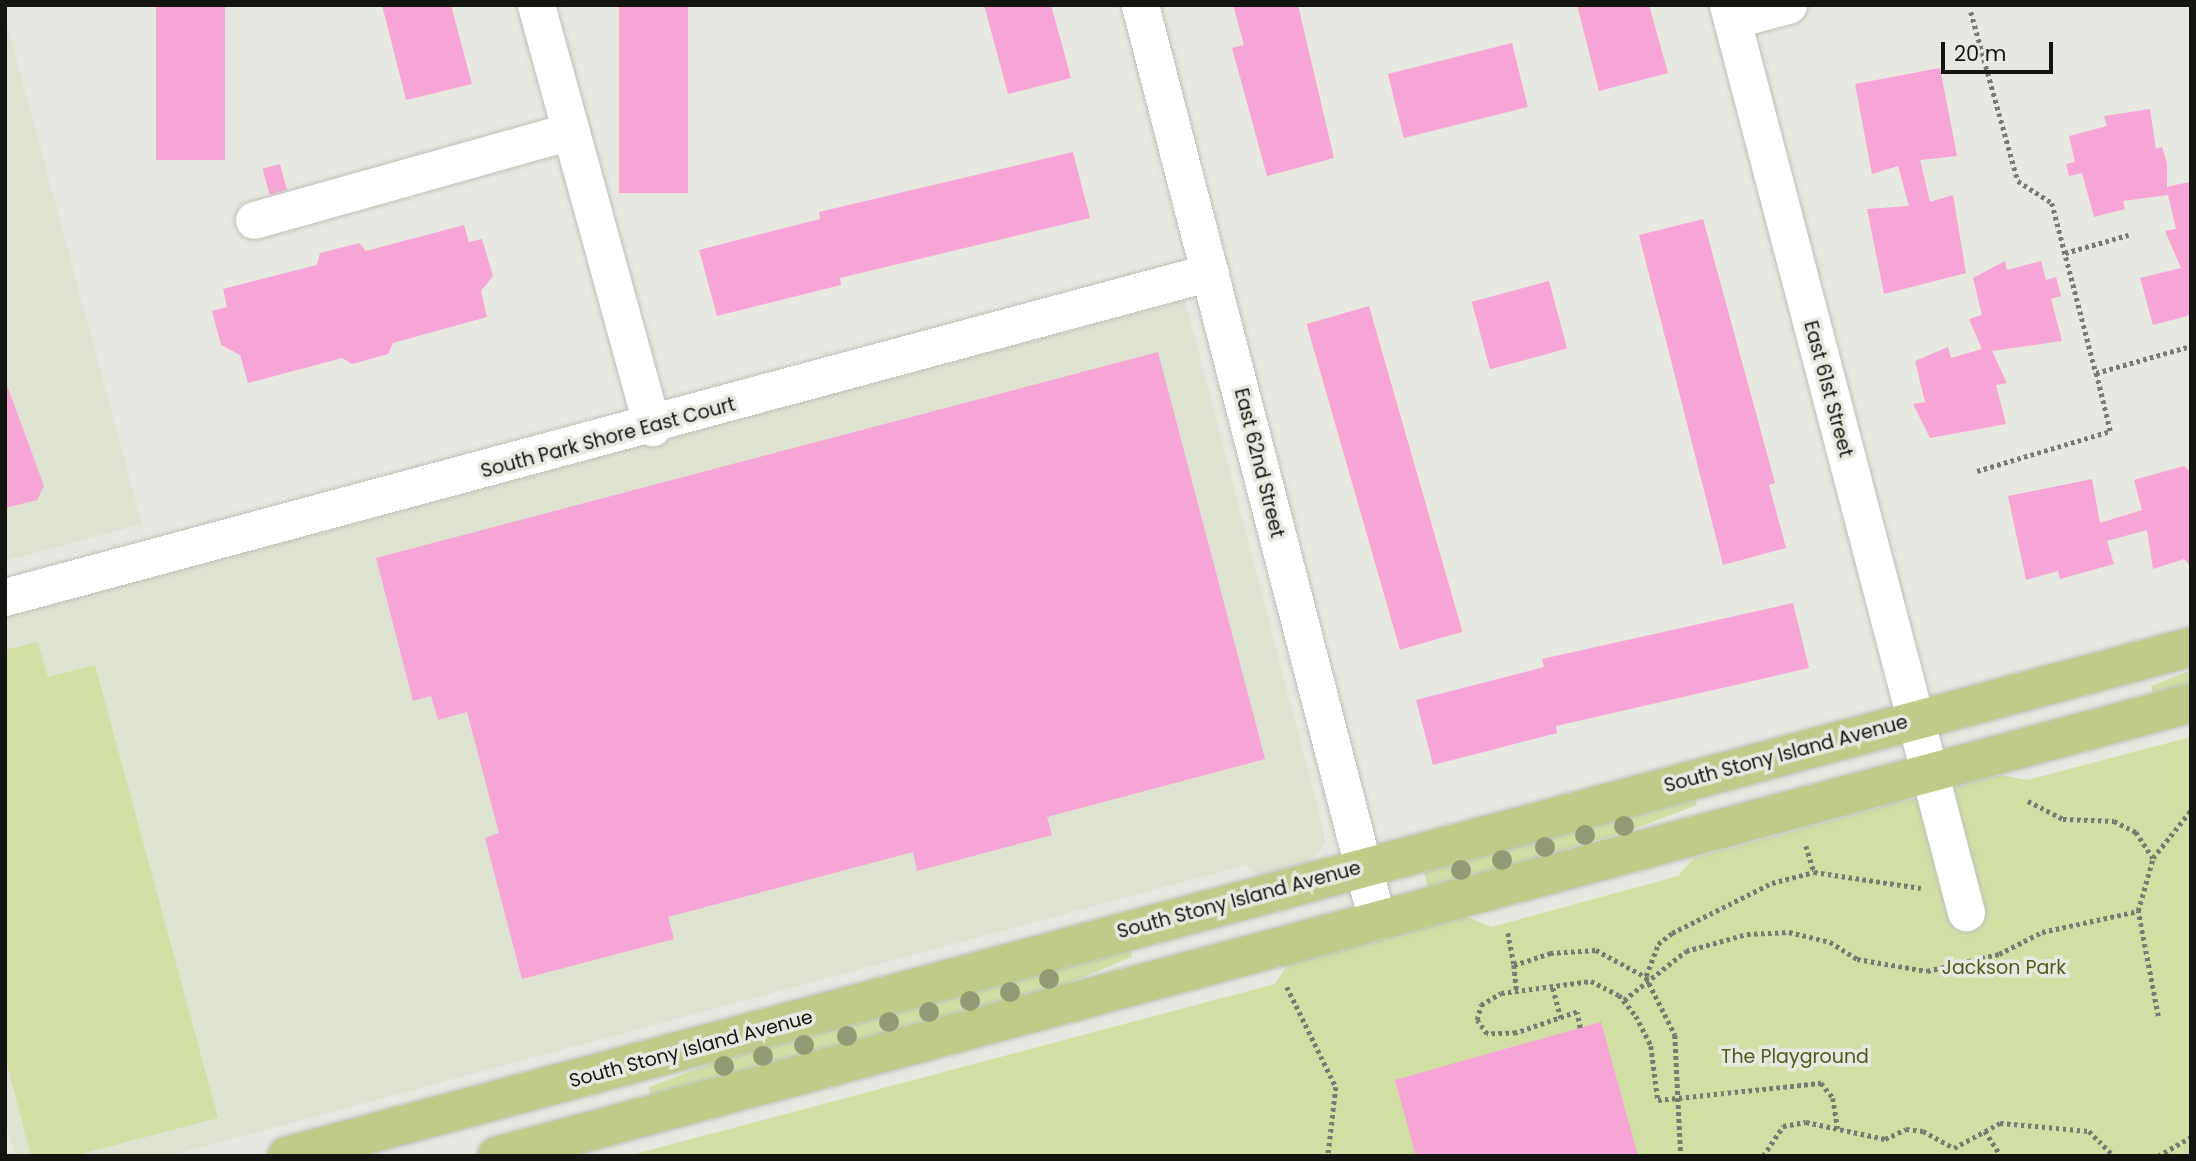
<!DOCTYPE html>
<html>
<head>
<meta charset="utf-8">
<style>
	body { margin:0 }
	#map { position:relative; width:2196px; height:1161px; overflow:hidden; background:#e7e9e0; font-family:Poppins,sans-serif }
	div>[style] { position:absolute }
	.built>* { inset:0; background:#dee2d1 }
	.green>* { inset:0; background:#d1dfa5 }
	.building>* { inset:0; background:#f7a4d6; transform-origin:0 0 }
	.path>* { height:4.5px; margin-top:-2.25px; transform-origin:0; background:repeating-linear-gradient(90deg,#797a74 0 3.5px,transparent 0 7px) }
	.roads { filter:drop-shadow(0 0 2px #bdc0b6) drop-shadow(0 0 2px #bdc0b6) }
	.minor>* { height:37px; margin:-18.5px; padding:0 18.5px; transform-origin:18.5px; border-radius:18.5px; background:#fff }
	.major>* { height:38px; margin:-19px; padding:0 19px; transform-origin:19px; border-radius:19px; background:#bfcc89 }
	.trees>* { width:20px; height:20px; margin:-10px; border-radius:50%; background:#939b74 }
	span { translate:-50% -50%; white-space:nowrap; text-align:center; line-height:1.15; -webkit-text-stroke:7px #e7e9e0; paint-order:stroke }
	.street-label { font-size:19px; color:#141511 }
	.park-label { font-size:19px; color:#4f5b1c }
	.frame { position:absolute; inset:0; border:7px solid #141511; pointer-events:none }
	.scale { position:absolute; left:1941px; top:42px; width:112px; height:32px; box-sizing:border-box; border:4px solid #141511; border-top:0; padding-left:9px; font-size:21px; line-height:24px; white-space:nowrap; color:#141511; -webkit-text-stroke:5px #e7e9e0; paint-order:stroke }
</style>
</head>
<body>
<div id="map">
	<div class="built">
		<div style="clip-path:polygon(5px 16px,142px 524px,5px 561px)"></div>
		<div style="clip-path:polygon(1185px 300px,1323px 828px,1325px 843px,1309px 863px,1260px 875px,1246px 865px,169px 1156px,15px 1156px,5px 1121px,5px 615px)"></div>
	</div>
	<div class="green">
		<div style="clip-path:polygon(38px 642px,48px 677px,95px 665px,218px 1118px,73px 1156px,31px 1156px,5px 1056px,5px 650px)"></div>
		<div style="clip-path:polygon(2191px 670px,2191px 683px,2153px 693px,2151px 686px)"></div>
		<div style="clip-path:polygon(2191px 737px,2191px 1156px,627px 1156px,1275px 984px,1288px 964px,1430px 925px,1465px 916px,1491px 927px,1678px 876px,1694px 858px,2001px 775px,2027px 780px)"></div>
		<div style="clip-path:polygon(1695px 799px,1697px 805px,1629px 831px,1428px 888px,1424px 872px)"></div>
		<div style="clip-path:polygon(1131px 950px,1132px 957px,1068px 983px,650px 1095px,649px 1087px,720px 1060px)"></div>
	</div>
	<div class="building">
		<div style="left:156px;top:5px;width:69px;height:155px"></div>
		<div style="clip-path:polygon(382px 5px,451px 5px,472px 84px,406px 100px)"></div>
		<div style="left:619px;top:5px;width:69px;height:188px"></div>
		<div style="clip-path:polygon(984px 5px,1051px 5px,1071px 78px,1008px 94px)"></div>
		<div style="clip-path:polygon(1233px 5px,1298px 5px,1334px 158px,1267px 176px,1232px 48px,1244px 45px)"></div>
		<div style="clip-path:polygon(1577px 5px,1649px 5px,1668px 73px,1599px 91px)"></div>
		<div style="left:1512px;top:43px;width:66px;height:128px;rotate:76deg"></div>
		<div style="clip-path:polygon(1940px 68px,1957px 156px,1920px 160px,1930px 202px,1953px 195px,1966px 273px,1884px 294px,1867px 209px,1909px 206px,1898px 166px,1872px 174px,1855px 84px)"></div>
		<div style="clip-path:polygon(2150px 109px,2156px 149px,2162px 147px,2167px 163px,2167px 187px,2189px 182px,2191px 171px,2191px 315px,2153px 325px,2140px 278px,2181px 268px,2165px 231px,2176px 229px,2168px 195px,2123px 201px,2125px 209px,2094px 217px,2082px 173px,2069px 176px,2066px 164px,2075px 162px,2069px 136px,2107px 126px,2104px 116px)"></div>
		<div style="clip-path:polygon(1073px 152px,1090px 218px,840px 278px,841px 285px,717px 316px,699px 250px,820px 219px,819px 212px)"></div>
		<div style="left:280px;top:164px;width:27px;height:18px;rotate:75deg"></div>
		<div style="clip-path:polygon(1703px 219px,1775px 483px,1769px 485px,1786px 548px,1723px 565px,1639px 235px)"></div>
		<div style="clip-path:polygon(464px 225px,469px 242px,482px 239px,493px 276px,481px 291px,487px 317px,393px 343px,388px 354px,352px 364px,342px 358px,248px 383px,240px 355px,221px 345px,212px 311px,227px 307px,223px 289px,317px 265px,320px 253px,359px 243px,366px 251px)"></div>
		<div style="clip-path:polygon(2005px 261px,2007px 270px,2041px 261px,2046px 280px,2056px 277px,2061px 296px,2051px 299px,2062px 341px,1992px 351px,2007px 383px,1996px 385px,2006px 424px,1930px 438px,1913px 404px,1925px 402px,1915px 361px,1948px 347px,1951px 358px,1982px 349px,1969px 319px,1982px 315px,1973px 278px)"></div>
		<div style="left:1549px;top:281px;width:70px;height:80px;rotate:75deg"></div>
		<div style="left:1369px;top:306px;width:339px;height:65px;rotate:74deg"></div>
		<div style="clip-path:polygon(1158px 352px,1265px 759px,1047px 817px,1052px 835px,917px 871px,913px 852px,668px 917px,674px 939px,522px 979px,485px 838px,499px 833px,467px 712px,438px 720px,431px 696px,413px 701px,376px 558px)"></div>
		<div style="clip-path:polygon(5px 380px,44px 486px,37px 500px,5px 508px)"></div>
		<div style="clip-path:polygon(2184px 466px,2191px 472px,2191px 567px,2184px 559px,2153px 569px,2147px 530px,2107px 541px,2114px 564px,2060px 579px,2058px 571px,2026px 580px,2008px 496px,2092px 479px,2100px 523px,2142px 510px,2134px 480px)"></div>
		<div style="clip-path:polygon(1793px 603px,1809px 668px,1556px 726px,1557px 733px,1433px 765px,1416px 700px,1544px 667px,1542px 659px)"></div>
		<div style="clip-path:polygon(1601px 1022px,1638px 1156px,1416px 1156px,1395px 1080px)"></div>
	</div>
	<div class="path">
		<div style="left:1971px;top:12px;width:175px;rotate:74.5deg"></div>
		<div style="left:2018px;top:181px;width:40px;rotate:32.9deg"></div>
		<div style="left:2052px;top:203px;width:176px;rotate:75.5deg"></div>
		<div style="left:2065px;top:253px;width:66px;rotate:-15.9deg"></div>
		<div style="left:1977px;top:471px;width:139px;rotate:-16.7deg"></div>
		<div style="left:2110px;top:431px;width:60px;rotate:-103.6deg"></div>
		<div style="left:2096px;top:373px;width:99px;rotate:-15.9deg"></div>
		<div style="left:2028px;top:801px;width:39px;rotate:27deg"></div>
		<div style="left:2063px;top:819px;width:51px;rotate:2.2deg"></div>
		<div style="left:2114px;top:821px;width:25px;rotate:27deg"></div>
		<div style="left:2136px;top:832px;width:31px;rotate:57deg"></div>
		<div style="left:1806px;top:846px;width:27px;rotate:73deg"></div>
		<div style="left:1508px;top:933px;width:33px;rotate:79deg"></div>
		<div style="left:1514px;top:965px;width:38px;rotate:-18deg"></div>
		<div style="left:1550px;top:953px;width:46px;rotate:-3.7deg"></div>
		<div style="left:1596px;top:950px;width:57px;rotate:28.4deg"></div>
		<div style="left:1646px;top:977px;width:65px;rotate:63.4deg"></div>
		<div style="left:1675px;top:1035px;width:121px;rotate:87.2deg"></div>
		<div style="left:1514px;top:965px;width:27px;rotate:84deg"></div>
		<div style="left:1646px;top:976px;width:34px;rotate:-69deg"></div>
		<div style="left:1658px;top:944px;width:18px;rotate:-38deg"></div>
		<div style="left:1672px;top:933px;width:112px;rotate:-26.6deg"></div>
		<div style="left:1772px;top:883px;width:43px;rotate:-14.7deg"></div>
		<div style="left:1814px;top:872px;width:108px;rotate:8.5deg"></div>
		<div style="left:1287px;top:987px;width:111px;rotate:63.9deg"></div>
		<div style="left:1336px;top:1087px;width:69px;rotate:96.6deg"></div>
		<div style="left:1553px;top:988px;width:31px;rotate:75deg"></div>
		<div style="left:1624px;top:1000px;width:79px;rotate:-38.3deg"></div>
		<div style="left:1686px;top:951px;width:63px;rotate:-15.6deg"></div>
		<div style="left:1747px;top:934px;width:42px;rotate:-2.7deg"></div>
		<div style="left:1789px;top:932px;width:42px;rotate:13.7deg"></div>
		<div style="left:1830px;top:942px;width:32px;rotate:32deg"></div>
		<div style="left:1857px;top:959px;width:71px;rotate:9.7deg"></div>
		<div style="left:1927px;top:971px;width:74px;rotate:-13.3deg"></div>
		<div style="left:1999px;top:954px;width:48px;rotate:-27.1deg"></div>
		<div style="left:2042px;top:932px;width:98px;rotate:-12.3deg"></div>
		<div style="left:2158px;top:1016px;width:107px;rotate:-100.8deg"></div>
		<div style="left:2138px;top:911px;width:55px;rotate:-74.2deg"></div>
		<div style="left:2153px;top:858px;width:61px;rotate:-51.6deg"></div>
		<div style="left:1580px;top:1028px;width:16px;rotate:-101deg"></div>
		<div style="left:1577px;top:1012px;width:65px;rotate:161deg"></div>
		<div style="left:1516px;top:1033px;width:29px;rotate:178deg"></div>
		<div style="left:1487px;top:1034px;width:17px;rotate:-126deg"></div>
		<div style="left:1477px;top:1020px;width:16px;rotate:-75deg"></div>
		<div style="left:1481px;top:1005px;width:23px;rotate:-31deg"></div>
		<div style="left:1501px;top:993px;width:91px;rotate:-7.6deg"></div>
		<div style="left:1591px;top:981px;width:31px;rotate:27deg"></div>
		<div style="left:1619px;top:995px;width:27px;rotate:51deg"></div>
		<div style="left:1636px;top:1016px;width:34px;rotate:63deg"></div>
		<div style="left:1651px;top:1046px;width:54px;rotate:82.6deg"></div>
		<div style="left:1658px;top:1100px;width:164px;rotate:-6deg"></div>
		<div style="left:1821px;top:1083px;width:19px;rotate:51deg"></div>
		<div style="left:1833px;top:1098px;width:31px;rotate:81deg"></div>
		<div style="left:1985px;top:1131px;width:30px;rotate:57deg"></div>
		<div style="left:1763px;top:1156px;width:36px;rotate:-56deg"></div>
		<div style="left:1783px;top:1126px;width:23px;rotate:-10deg"></div>
		<div style="left:1806px;top:1122px;width:81px;rotate:12.1deg"></div>
		<div style="left:1885px;top:1139px;width:23px;rotate:-25deg"></div>
		<div style="left:1906px;top:1129px;width:17px;rotate:7deg"></div>
		<div style="left:1923px;top:1131px;width:35px;rotate:29deg"></div>
		<div style="left:1954px;top:1148px;width:52px;rotate:-28.5deg"></div>
		<div style="left:2000px;top:1123px;width:89px;rotate:5.1deg"></div>
		<div style="left:2089px;top:1131px;width:35px;rotate:45deg"></div>
		<div style="left:2158px;top:1156px;width:38px;rotate:-30deg"></div>
	</div>
	<div class="roads">
		<div class="minor">
			<div style="left:536px;top:5px;width:438px;rotate:74.6deg"></div>
			<div style="left:1140px;top:5px;width:946px;rotate:75.49deg"></div>
			<div style="left:1728px;top:5px;width:938px;rotate:75.3deg"></div>
			<div style="left:1732px;top:20px;width:58px;rotate:-15deg"></div>
			<div style="left:254px;top:220px;width:329px;rotate:-15.7deg"></div>
			<div style="left:5px;top:597px;width:1248px;rotate:-15.09deg"></div>
		</div>
		<div class="major">
			<div style="left:287px;top:1156px;width:1971px;rotate:-14.97deg"></div>
			<div style="left:497px;top:1156px;width:1754px;rotate:-14.97deg"></div>
		</div>
	</div>
	<div class="trees">
		<div style="left:1624px;top:826px"></div>
		<div style="left:1585px;top:835px"></div>
		<div style="left:1545px;top:847px"></div>
		<div style="left:1502px;top:860px"></div>
		<div style="left:1461px;top:870px"></div>
		<div style="left:1049px;top:979px"></div>
		<div style="left:1010px;top:992px"></div>
		<div style="left:970px;top:1001px"></div>
		<div style="left:929px;top:1012px"></div>
		<div style="left:889px;top:1022px"></div>
		<div style="left:847px;top:1036px"></div>
		<div style="left:804px;top:1045px"></div>
		<div style="left:763px;top:1056px"></div>
		<div style="left:724px;top:1066px"></div>
	</div>
	<div class="street-label">
		<span style="left:1828px;top:389px;rotate:75deg">East 61st Street</span>
		<span style="left:608px;top:438px;rotate:-15deg">South Park Shore East Court</span>
		<span style="left:1259px;top:463px;rotate:76deg">East 62nd Street</span>
		<span style="left:1786px;top:754px;rotate:-15deg">South Stony Island Avenue</span>
		<span style="left:1239px;top:900px;rotate:-15deg">South Stony Island Avenue</span>
		<span style="left:691px;top:1049px;rotate:-15deg">South Stony Island Avenue</span>
	</div>
	<div class="park-label">
		<span style="left:2004px;top:968px">Jackson Park</span>
		<span style="left:1795px;top:1057px">The Playground</span>
	</div>
	<div class="frame"></div>
	<div class="scale">20 m</div>
</div>
</body>
</html>
